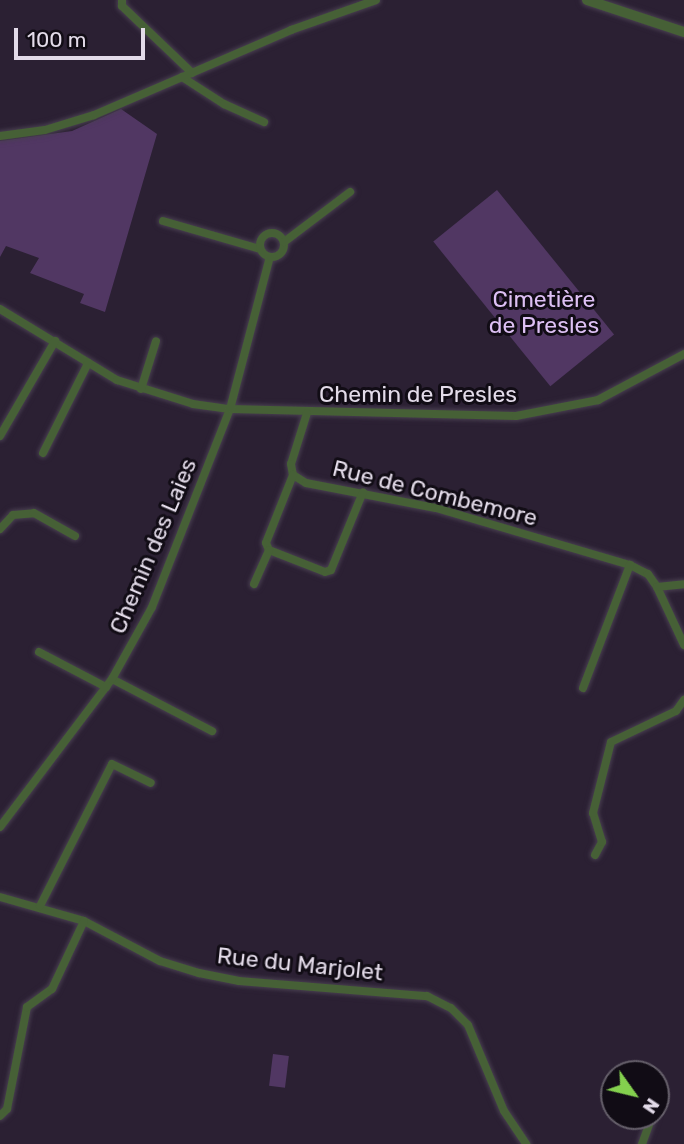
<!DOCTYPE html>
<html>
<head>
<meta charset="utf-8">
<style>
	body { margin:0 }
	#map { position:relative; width:684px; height:1144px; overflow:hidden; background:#2b2033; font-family:Rubik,sans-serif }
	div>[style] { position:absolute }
	.green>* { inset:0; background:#513763; transform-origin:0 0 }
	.roads { filter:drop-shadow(0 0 2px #483e50) drop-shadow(0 0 2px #483e50) }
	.minor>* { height:8px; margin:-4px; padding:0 4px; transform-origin:4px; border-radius:4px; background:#466036 }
	.minor>.ring { margin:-4px; padding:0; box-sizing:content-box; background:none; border:8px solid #466036; border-radius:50% }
	.tertiary>* { height:10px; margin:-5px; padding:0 5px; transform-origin:5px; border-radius:5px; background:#466036 }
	span { translate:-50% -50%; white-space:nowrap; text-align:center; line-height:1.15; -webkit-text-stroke:6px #110c15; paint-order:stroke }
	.park-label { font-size:23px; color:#ddc0f4 }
	.street-label { font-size:23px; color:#e3dbe9 }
	.north { position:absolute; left:600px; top:1060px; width:70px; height:70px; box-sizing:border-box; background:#110c15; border:2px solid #655f6a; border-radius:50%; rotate:124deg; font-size:19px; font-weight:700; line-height:28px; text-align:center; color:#e3dbe9 }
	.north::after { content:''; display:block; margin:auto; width:24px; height:32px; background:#84d04e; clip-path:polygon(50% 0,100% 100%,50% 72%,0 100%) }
	.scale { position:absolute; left:14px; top:28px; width:131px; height:32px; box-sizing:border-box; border:4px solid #e3dbe9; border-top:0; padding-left:9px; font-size:21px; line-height:24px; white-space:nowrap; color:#e3dbe9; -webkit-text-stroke:5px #110c15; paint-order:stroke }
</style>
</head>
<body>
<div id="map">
	<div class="green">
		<div style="clip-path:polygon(121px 109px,157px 134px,105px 312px,80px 303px,84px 294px,30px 273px,39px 258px,6px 246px,0 257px,0 141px,72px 131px)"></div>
		<div style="left:497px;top:190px;width:186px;height:82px;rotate:51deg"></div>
		<div style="left:273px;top:1054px;width:16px;height:32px;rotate:7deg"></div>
	</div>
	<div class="roads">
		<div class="minor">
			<div style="left:122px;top:0;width:6px;rotate:90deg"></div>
			<div style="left:122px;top:6px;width:97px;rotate:43.7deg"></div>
			<div style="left:182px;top:77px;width:50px;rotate:32.7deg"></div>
			<div style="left:224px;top:104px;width:44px;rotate:24.2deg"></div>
			<div style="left:0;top:136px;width:45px;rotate:-7.6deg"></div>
			<div style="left:45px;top:130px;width:51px;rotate:-17deg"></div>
			<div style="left:94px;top:115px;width:215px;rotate:-23.3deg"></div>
			<div style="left:291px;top:30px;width:90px;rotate:-19.4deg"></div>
			<div style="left:163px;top:221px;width:101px;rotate:16.1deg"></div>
			<div class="ring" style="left:260px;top:233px;width:16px;height:16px"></div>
			<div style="left:284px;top:242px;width:83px;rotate:-37.1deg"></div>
			<div style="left:0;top:309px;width:137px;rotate:31.3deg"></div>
			<div style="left:117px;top:380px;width:80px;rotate:17.5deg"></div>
			<div style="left:193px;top:404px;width:37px;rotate:8deg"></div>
			<div style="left:230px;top:409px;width:286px;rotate:1.4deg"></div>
			<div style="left:516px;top:416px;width:84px;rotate:-11deg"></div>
			<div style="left:598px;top:400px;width:98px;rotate:-28.1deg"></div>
			<div style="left:141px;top:389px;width:50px;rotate:-72.6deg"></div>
			<div style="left:307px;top:413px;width:53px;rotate:107.4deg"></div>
			<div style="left:291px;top:464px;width:11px;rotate:80deg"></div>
			<div style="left:293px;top:475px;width:15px;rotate:32deg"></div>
			<div style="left:306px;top:483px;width:132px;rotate:10.9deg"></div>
			<div style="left:436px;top:508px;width:202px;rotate:16.4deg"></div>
			<div style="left:630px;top:565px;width:20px;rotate:27deg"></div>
			<div style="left:648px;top:574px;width:16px;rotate:55deg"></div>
			<div style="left:657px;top:587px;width:64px;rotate:65deg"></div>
			<div style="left:0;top:436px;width:110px;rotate:-59.9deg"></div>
			<div style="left:43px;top:453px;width:101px;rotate:-63.4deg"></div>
			<div style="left:293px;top:475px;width:73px;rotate:111.7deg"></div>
			<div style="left:266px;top:543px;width:8px;rotate:67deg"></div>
			<div style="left:269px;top:550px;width:60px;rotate:21.4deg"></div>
			<div style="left:325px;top:572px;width:6px;rotate:-18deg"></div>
			<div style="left:331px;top:570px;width:84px;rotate:-67.7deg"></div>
			<div style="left:0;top:529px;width:19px;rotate:-47deg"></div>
			<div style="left:13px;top:515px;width:21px;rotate:-5deg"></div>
			<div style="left:34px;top:513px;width:47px;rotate:29.3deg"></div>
			<div style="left:254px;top:584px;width:37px;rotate:-66deg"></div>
			<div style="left:657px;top:587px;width:27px;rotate:-6deg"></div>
			<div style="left:39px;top:652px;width:76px;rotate:27.6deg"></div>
			<div style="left:112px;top:679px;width:113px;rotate:27.5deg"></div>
			<div style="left:583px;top:688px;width:132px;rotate:-69.1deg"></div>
			<div style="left:0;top:827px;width:186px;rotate:-52.9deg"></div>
			<div style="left:112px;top:679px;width:82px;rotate:-60.9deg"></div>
			<div style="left:152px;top:607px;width:213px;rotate:-68.5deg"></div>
			<div style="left:230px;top:409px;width:157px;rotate:-75.3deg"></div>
			<div style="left:595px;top:855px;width:15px;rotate:-62deg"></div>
			<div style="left:602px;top:842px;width:30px;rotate:-107deg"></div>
			<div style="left:593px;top:813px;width:73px;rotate:-75.8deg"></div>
			<div style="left:611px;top:742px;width:72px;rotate:-25.5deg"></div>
			<div style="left:676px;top:711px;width:14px;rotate:-54deg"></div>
			<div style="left:0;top:897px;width:87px;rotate:15.9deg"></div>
			<div style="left:84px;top:921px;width:86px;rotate:27.8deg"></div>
			<div style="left:160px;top:961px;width:41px;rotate:17.1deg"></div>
			<div style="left:199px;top:973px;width:41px;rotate:11.3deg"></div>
			<div style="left:239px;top:981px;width:189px;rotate:4.6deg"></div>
			<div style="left:427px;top:996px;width:27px;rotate:27deg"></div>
			<div style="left:451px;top:1008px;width:24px;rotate:45deg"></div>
			<div style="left:468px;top:1025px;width:93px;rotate:67.3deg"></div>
			<div style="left:504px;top:1111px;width:40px;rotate:56deg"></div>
			<div style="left:40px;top:906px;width:159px;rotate:-63.1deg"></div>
			<div style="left:112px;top:764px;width:43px;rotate:26deg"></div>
			<div style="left:0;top:1116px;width:10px;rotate:-45deg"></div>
			<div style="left:7px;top:1109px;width:104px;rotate:-78.9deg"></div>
			<div style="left:27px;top:1007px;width:31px;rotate:-36deg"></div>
			<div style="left:52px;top:989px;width:75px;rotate:-64.8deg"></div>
			<div style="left:642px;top:1144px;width:30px;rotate:-70deg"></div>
		</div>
		<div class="tertiary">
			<div style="left:587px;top:0;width:102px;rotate:18.3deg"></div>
		</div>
	</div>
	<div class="park-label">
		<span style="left:544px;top:312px">Cimetière<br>de Presles</span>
	</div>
	<div class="street-label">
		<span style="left:418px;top:394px">Chemin de Presles</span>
		<span style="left:435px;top:493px;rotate:14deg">Rue de Combemore</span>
		<span style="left:153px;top:546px;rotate:-67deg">Chemin des Laies</span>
		<span style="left:300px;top:964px;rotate:6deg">Rue du Marjolet</span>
	</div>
	<div class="north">N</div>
	<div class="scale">100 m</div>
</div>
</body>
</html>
